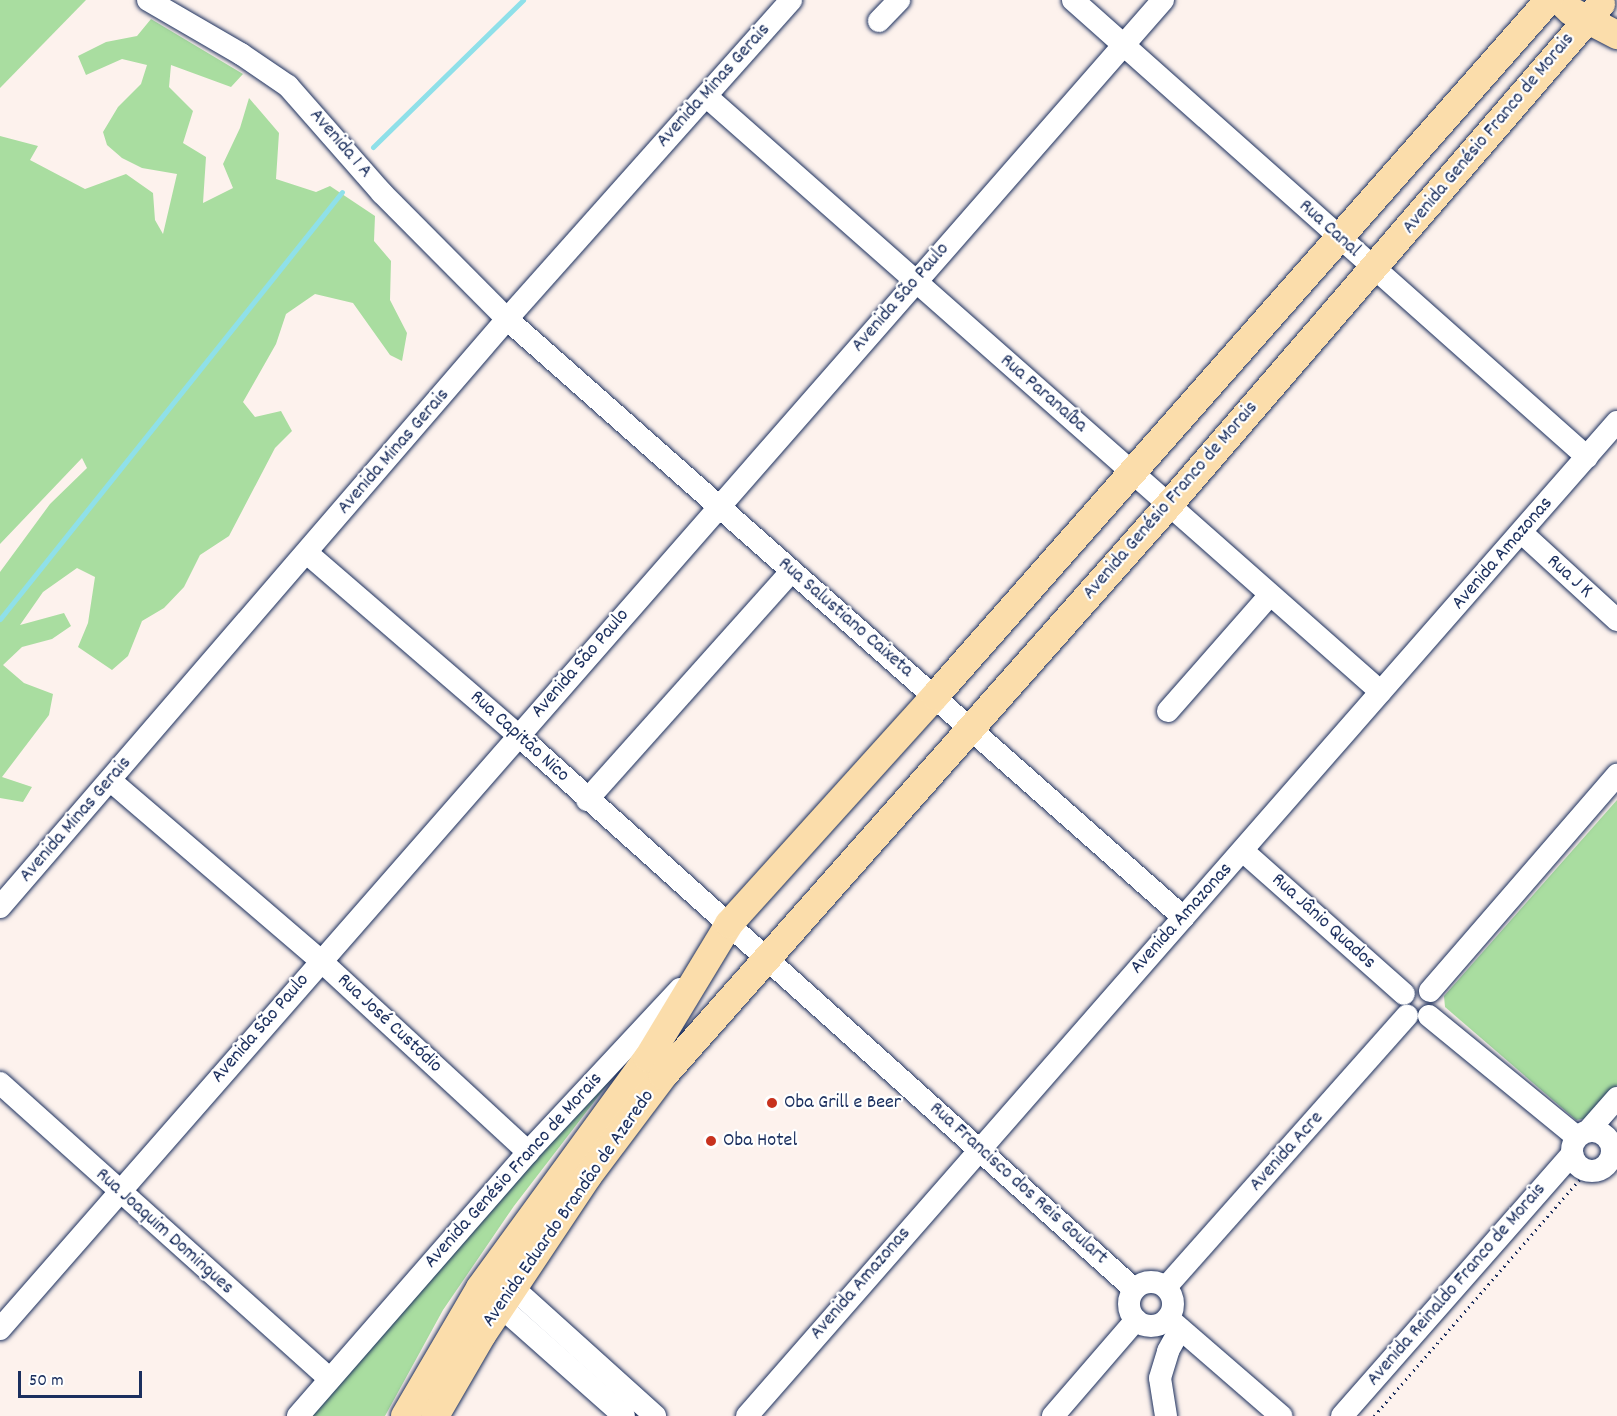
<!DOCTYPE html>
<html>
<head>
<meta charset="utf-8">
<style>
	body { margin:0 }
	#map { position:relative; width:1617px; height:1416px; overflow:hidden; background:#fdf2ed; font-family:Dekko,sans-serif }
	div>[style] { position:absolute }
	.green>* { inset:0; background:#a9dda0 }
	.stream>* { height:5px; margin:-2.5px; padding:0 2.5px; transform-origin:2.5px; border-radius:2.5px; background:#8fe0e9 }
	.path>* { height:3px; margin-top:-1.5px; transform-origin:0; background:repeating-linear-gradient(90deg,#1b2f5e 0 1.5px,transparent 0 6px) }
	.roads { filter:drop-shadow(0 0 2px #1b2f5e) drop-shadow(0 0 2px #1b2f5e) }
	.minor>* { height:22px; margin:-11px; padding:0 11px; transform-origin:11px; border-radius:11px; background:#fff }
	.minor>.ring { margin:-11px; padding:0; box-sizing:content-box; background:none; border:22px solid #fff; border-radius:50% }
	.major>* { height:28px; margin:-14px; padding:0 14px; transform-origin:14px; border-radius:14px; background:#fbddab }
	.dots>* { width:16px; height:16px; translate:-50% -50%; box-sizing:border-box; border:3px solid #fff; border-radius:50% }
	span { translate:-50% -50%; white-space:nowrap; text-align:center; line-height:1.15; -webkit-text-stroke:4.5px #fff; paint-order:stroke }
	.street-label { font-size:20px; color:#1b2f5e }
	.poi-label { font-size:20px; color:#1b2f5e }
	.left { translate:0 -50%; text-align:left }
	.scale { position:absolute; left:18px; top:1371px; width:124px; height:27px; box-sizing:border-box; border:3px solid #1b2f5e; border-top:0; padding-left:8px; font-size:18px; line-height:21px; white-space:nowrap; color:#1b2f5e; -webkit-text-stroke:4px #fff; paint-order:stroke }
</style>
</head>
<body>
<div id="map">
	<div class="green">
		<div style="clip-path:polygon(0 0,86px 0,0 88px)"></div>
		<div style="clip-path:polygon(151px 19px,243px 74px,231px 87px,171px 65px,169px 87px,193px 111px,183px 143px,206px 157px,203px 203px,233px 188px,223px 164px,240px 128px,249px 98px,279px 133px,276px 179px,316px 192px,330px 186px,375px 216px,374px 241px,391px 261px,390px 300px,407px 333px,402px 361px,390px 355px,353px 303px,315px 294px,286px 314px,276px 344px,243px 402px,255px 417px,281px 411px,292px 431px,275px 448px,229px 536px,200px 555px,184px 587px,164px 608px,142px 621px,128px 656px,112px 670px,78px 647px,88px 623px,95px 577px,77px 568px,43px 592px,20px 625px,64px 613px,71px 626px,52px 639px,22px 647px,3px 665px,24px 683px,53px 694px,49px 715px,2px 777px,32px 787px,23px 802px,0 798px,0 572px,50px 504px,87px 468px,82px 458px,0 544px,0 136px,38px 146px,30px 160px,85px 189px,126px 174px,153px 193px,155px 220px,163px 234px,177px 174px,142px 168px,122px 158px,107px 145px,103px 132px,118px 107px,141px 84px,147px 65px,122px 59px,86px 75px,78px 56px,106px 42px,137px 36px)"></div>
		<div style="clip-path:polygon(1617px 800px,1617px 1085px,1589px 1118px,1576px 1120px,1445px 1007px,1444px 996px)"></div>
		<div style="clip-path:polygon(617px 1066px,620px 1068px,514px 1206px,443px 1310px,385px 1416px,311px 1416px)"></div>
	</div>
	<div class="stream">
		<div style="left:373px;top:147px;width:210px;rotate:-44.4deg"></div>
		<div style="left:0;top:619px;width:547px;rotate:-51.31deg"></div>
	</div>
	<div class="path">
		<div style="left:1374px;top:1416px;width:326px;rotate:-49deg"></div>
	</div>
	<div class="roads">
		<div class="minor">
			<div style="left:148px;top:0;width:108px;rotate:30.1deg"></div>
			<div style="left:241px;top:54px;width:57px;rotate:34.2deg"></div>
			<div style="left:288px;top:86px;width:142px;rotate:48.7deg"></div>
			<div style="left:382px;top:193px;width:177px;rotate:45.2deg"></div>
			<div style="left:507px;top:319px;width:903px;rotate:41.5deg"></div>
			<div style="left:1073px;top:0;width:688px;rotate:41.64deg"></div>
			<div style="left:879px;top:21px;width:29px;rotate:-46deg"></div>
			<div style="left:706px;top:96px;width:900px;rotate:41.44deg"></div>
			<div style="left:1522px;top:533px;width:129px;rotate:42.5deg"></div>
			<div style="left:307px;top:553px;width:279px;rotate:40.8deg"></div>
			<div style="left:518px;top:735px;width:828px;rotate:41.97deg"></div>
			<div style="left:1168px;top:711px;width:153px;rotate:-48.7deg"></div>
			<div style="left:111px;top:781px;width:277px;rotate:40.6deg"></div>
			<div style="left:321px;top:961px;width:282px;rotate:42.7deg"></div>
			<div style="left:587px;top:800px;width:307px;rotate:-48.2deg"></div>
			<div style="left:1243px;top:851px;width:215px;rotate:41.6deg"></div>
			<div style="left:0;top:907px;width:776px;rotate:-49.23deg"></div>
			<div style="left:507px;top:319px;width:427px;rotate:-48.3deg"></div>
			<div style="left:1430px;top:991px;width:286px;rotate:-49.1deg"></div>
			<div style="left:1429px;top:1016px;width:191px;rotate:39.3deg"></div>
			<div style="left:0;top:1083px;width:443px;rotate:41.9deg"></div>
			<div style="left:1588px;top:1131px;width:44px;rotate:-48.7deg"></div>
			<div class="ring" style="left:1572px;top:1131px;width:18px;height:18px"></div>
			<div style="left:502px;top:1278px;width:206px;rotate:42deg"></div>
			<div class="ring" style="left:1129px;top:1282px;width:22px;height:22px"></div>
			<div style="left:1166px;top:1287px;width:363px;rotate:-48.4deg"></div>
			<div style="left:490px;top:1297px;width:179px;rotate:41.6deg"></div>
			<div style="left:1168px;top:1318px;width:150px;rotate:40.9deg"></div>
			<div style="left:0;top:1329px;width:1766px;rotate:-48.81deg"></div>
			<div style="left:298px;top:1416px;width:350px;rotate:-48.9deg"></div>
			<div style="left:528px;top:1152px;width:223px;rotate:-47deg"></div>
			<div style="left:747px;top:1416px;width:1321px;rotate:-48.81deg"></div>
			<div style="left:1053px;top:1416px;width:127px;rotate:-49.2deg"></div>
			<div style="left:1166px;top:1416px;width:38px;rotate:-99deg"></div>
			<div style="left:1160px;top:1378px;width:28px;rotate:-73deg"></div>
			<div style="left:1168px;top:1351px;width:25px;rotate:-61deg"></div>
			<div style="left:1342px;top:1416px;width:349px;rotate:-48.7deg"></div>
		</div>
		<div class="major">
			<div style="left:1559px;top:0;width:16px;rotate:43deg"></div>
			<div style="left:1571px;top:11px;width:52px;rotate:27.6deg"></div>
			<div style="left:405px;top:1416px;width:148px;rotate:-59.6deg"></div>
			<div style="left:480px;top:1288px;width:285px;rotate:-53.9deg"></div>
			<div style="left:648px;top:1058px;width:157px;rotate:-58.8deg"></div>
			<div style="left:729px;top:924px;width:307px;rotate:-47.9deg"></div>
			<div style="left:935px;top:696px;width:928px;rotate:-48.58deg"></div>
			<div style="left:435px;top:1416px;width:94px;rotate:-59.9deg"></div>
			<div style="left:482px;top:1335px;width:191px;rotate:-56.3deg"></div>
			<div style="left:588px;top:1176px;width:125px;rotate:-53.1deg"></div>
			<div style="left:663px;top:1076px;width:762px;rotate:-48.46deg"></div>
			<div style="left:1168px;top:506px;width:663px;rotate:-49.22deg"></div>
		</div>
	</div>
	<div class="dots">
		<div style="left:772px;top:1103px;background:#c8321e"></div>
		<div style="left:711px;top:1141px;background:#c8321e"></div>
	</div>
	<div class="street-label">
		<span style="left:714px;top:86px;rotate:-48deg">Avenida Minas Gerais</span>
		<span style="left:1489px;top:134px;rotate:-50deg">Avenida Genésio Franco de Morais</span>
		<span style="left:340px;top:144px;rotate:49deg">Avenida 1 A</span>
		<span style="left:1329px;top:229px;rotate:42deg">Rua Canal</span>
		<span style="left:901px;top:298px;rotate:-49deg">Avenida São Paulo</span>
		<span style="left:1043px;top:394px;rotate:41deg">Rua Paranaíba</span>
		<span style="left:394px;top:452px;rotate:-49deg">Avenida Minas Gerais</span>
		<span style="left:1171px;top:501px;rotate:-49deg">Avenida Genésio Franco de Morais</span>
		<span style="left:1503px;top:554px;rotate:-49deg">Avenida Amazonas</span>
		<span style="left:1569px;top:577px;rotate:42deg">Rua J K</span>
		<span style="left:845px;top:618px;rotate:41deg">Rua Salustiano Caixeta</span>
		<span style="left:581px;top:664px;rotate:-49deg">Avenida São Paulo</span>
		<span style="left:519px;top:737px;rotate:42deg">Rua Capitão Nico</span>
		<span style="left:76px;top:820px;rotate:-49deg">Avenida Minas Gerais</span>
		<span style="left:1182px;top:919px;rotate:-48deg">Avenida Amazonas</span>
		<span style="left:1323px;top:922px;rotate:42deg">Rua Jânio Quados</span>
		<span style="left:389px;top:1024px;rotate:43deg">Rua José Custódio</span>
		<span style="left:261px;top:1029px;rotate:-49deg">Avenida São Paulo</span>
		<span style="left:1287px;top:1152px;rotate:-48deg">Avenida Acre</span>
		<span style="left:514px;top:1171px;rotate:-48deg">Avenida Genésio Franco de Morais</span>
		<span style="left:1018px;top:1184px;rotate:42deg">Rua Francisco dos Reis Goulart</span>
		<span style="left:569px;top:1209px;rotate:-55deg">Avenida Eduardo Brandão de Azeredo</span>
		<span style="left:164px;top:1232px;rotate:42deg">Rua Joaquim Domingues</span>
		<span style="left:861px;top:1284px;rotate:-49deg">Avenida Amazonas</span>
		<span style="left:1457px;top:1285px;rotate:-49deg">Avenida Reinaldo Franco de Morais</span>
	</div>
	<div class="poi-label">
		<span class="left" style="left:784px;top:1103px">Oba Grill e Beer</span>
		<span class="left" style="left:723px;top:1141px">Oba Hotel</span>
	</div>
	<div class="scale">50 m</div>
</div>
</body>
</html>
